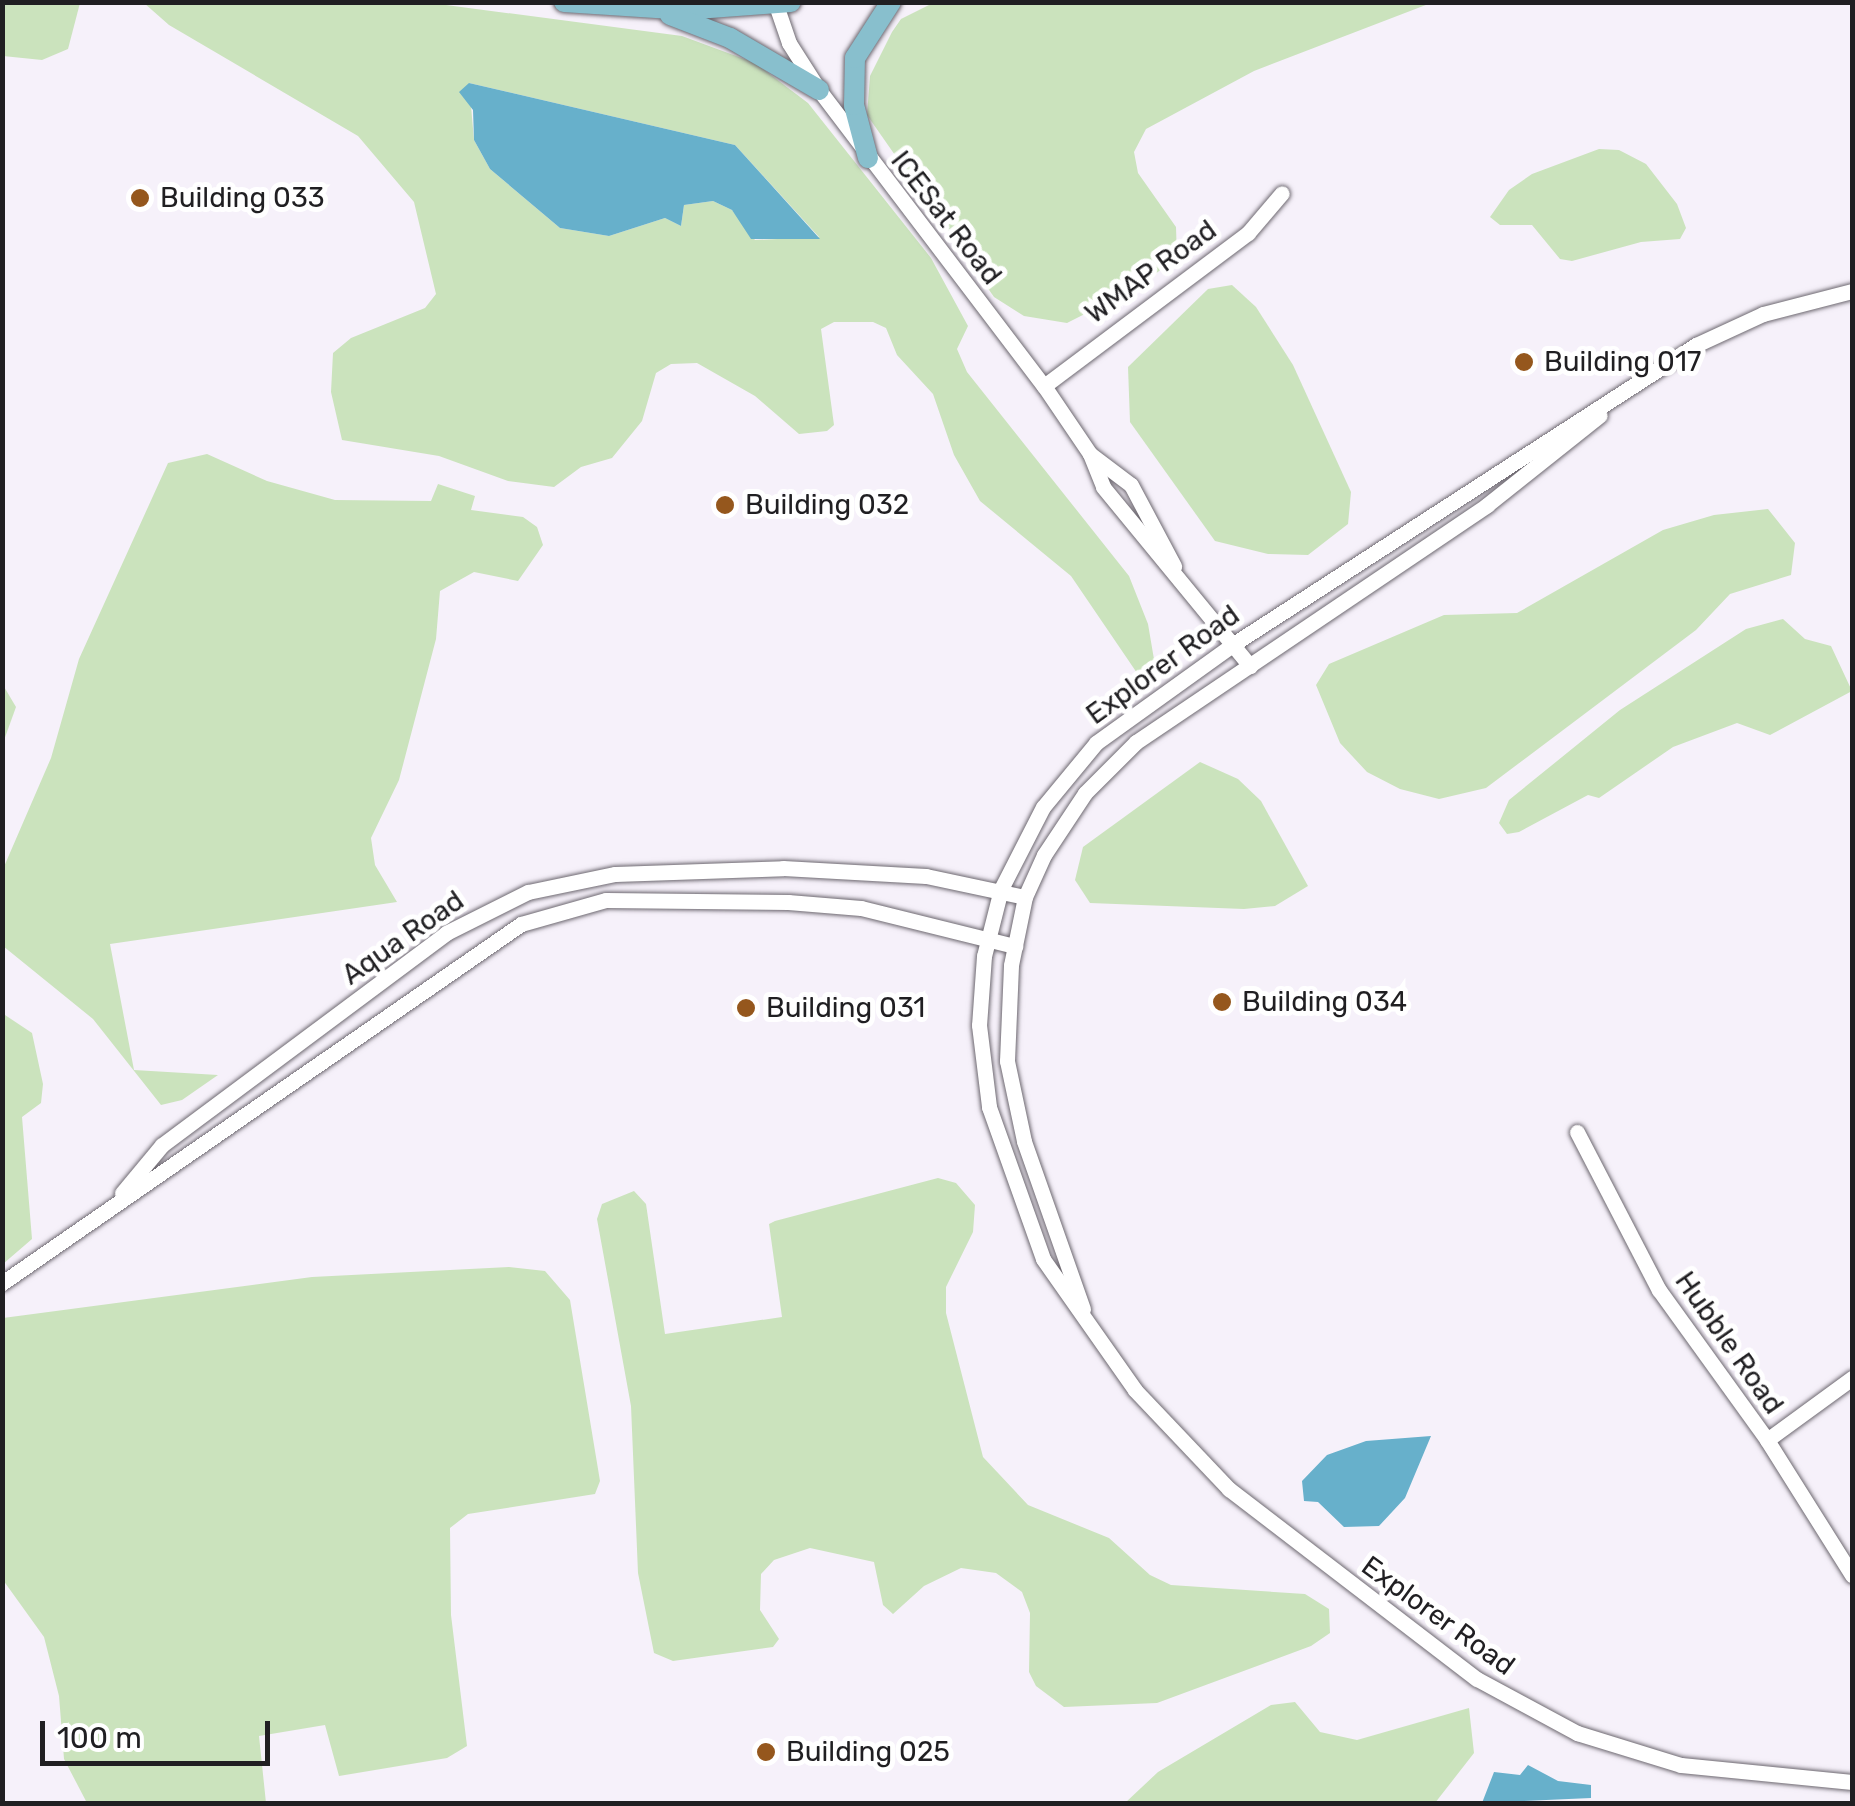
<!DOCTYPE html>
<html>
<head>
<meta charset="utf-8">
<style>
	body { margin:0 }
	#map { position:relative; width:1855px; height:1806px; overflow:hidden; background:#f6f1fa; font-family:Rubik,sans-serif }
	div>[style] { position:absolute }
	.green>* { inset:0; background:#cbe3bd }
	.water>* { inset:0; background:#67b0cb }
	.roads { filter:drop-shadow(0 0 2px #6d6870) drop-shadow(0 0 2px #6d6870) }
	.minor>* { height:15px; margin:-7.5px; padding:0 7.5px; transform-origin:7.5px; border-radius:7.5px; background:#fff }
	.major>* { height:20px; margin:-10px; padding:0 10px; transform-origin:10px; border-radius:10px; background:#88bfcd }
	.dots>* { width:28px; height:28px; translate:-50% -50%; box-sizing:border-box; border:5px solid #fff; border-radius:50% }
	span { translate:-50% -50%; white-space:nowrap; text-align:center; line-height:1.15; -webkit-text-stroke:10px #fff; paint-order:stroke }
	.poi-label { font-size:28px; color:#201f22 }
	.left { translate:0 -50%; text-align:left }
	.street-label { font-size:28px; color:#201f22 }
	.frame { position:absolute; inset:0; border:5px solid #201f22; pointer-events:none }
	.scale { position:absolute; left:40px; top:1721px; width:230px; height:45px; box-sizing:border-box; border:5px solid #201f22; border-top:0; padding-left:12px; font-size:30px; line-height:35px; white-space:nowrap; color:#201f22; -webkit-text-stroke:8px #fff; paint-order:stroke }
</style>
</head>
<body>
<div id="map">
	<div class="green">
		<div style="clip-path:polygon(2px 3px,80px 3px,68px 49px,42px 60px,3px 56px)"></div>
		<div style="clip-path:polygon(evenodd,144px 3px,431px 3px,682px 36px,755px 63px,808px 103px,931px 258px,968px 326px,957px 349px,967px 372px,1129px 576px,1148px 624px,1156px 671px,1137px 673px,1071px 576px,980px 501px,954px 455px,933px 394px,897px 355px,886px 328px,873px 322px,834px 322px,821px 329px,834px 425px,827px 431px,799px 434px,755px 396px,697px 363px,671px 364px,656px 373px,642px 421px,612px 458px,581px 467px,554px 487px,508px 481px,439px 456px,342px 440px,331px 392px,333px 353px,351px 338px,425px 308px,436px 294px,414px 202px,358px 136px,169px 25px,144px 3px,469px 83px,735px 145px,819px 237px,755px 240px,732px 210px,713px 201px,684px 205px,681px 226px,665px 218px,609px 236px,560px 228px,490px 169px,474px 140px,469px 83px)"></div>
		<div style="clip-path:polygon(933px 3px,1431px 3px,1254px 71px,1146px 129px,1134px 152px,1138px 173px,1176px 227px,1177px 257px,1140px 286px,1067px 323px,1024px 316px,994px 297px,867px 115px,870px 76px,892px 32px,901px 19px)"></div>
		<div style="clip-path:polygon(1599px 149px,1619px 150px,1646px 164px,1677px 204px,1686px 228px,1680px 239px,1641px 242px,1572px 261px,1560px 259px,1532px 225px,1500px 225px,1490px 217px,1509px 190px,1532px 174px)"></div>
		<div style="clip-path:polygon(1232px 285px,1256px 307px,1293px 365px,1351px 492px,1348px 524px,1308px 555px,1268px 554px,1215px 541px,1130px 422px,1128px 367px,1208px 289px)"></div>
		<div style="clip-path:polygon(207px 454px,267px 481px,335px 500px,431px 501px,438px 484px,475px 496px,471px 510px,523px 517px,537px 527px,543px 545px,518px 581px,474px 572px,440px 591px,436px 639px,399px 780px,371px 838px,375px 865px,397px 902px,110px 944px,134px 1070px,218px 1075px,182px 1100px,161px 1105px,93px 1019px,3px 946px,3px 869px,51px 758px,79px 659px,168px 463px)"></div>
		<div style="clip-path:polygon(1768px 509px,1795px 543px,1791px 575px,1730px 594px,1696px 630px,1486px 788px,1439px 799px,1400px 789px,1367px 772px,1340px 743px,1316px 685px,1329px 664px,1444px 615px,1517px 613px,1663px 530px,1714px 515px)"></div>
		<div style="clip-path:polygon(1783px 619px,1805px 639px,1831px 646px,1852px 691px,1770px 735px,1737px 723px,1673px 747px,1599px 798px,1588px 795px,1519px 832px,1507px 834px,1499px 823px,1509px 800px,1620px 710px,1746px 629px)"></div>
		<div style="clip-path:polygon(3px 685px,16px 707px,3px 743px)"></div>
		<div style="clip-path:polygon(1200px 762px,1238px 779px,1261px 801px,1308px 886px,1275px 906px,1244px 909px,1090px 903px,1075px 880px,1083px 847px)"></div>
		<div style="clip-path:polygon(2px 1013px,32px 1033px,43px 1084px,41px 1103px,22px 1117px,32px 1239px,3px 1264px)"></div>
		<div style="clip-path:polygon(938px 1178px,956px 1183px,975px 1205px,973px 1232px,946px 1287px,946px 1313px,983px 1457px,1028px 1505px,1109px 1538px,1150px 1575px,1171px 1585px,1305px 1594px,1329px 1609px,1330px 1633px,1311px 1646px,1157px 1703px,1064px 1707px,1036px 1686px,1029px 1672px,1030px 1613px,1022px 1592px,996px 1573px,961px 1568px,924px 1586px,893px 1614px,883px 1605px,874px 1562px,810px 1548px,774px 1560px,761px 1574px,760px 1610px,779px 1639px,773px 1647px,673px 1661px,654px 1653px,638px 1573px,631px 1406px,597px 1219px,602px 1204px,634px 1191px,646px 1204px,665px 1334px,782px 1317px,769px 1224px,775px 1221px)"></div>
		<div style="clip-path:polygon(509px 1267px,545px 1271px,570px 1300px,600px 1481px,595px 1494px,468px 1514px,450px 1528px,451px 1615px,467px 1746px,447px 1758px,339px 1776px,325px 1725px,259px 1736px,266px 1803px,87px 1803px,64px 1759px,59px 1696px,44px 1637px,3px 1580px,3px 1318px,312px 1277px)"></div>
		<div style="clip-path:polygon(1295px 1702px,1320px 1732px,1357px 1740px,1469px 1708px,1474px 1753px,1435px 1803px,1125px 1803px,1158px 1772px,1271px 1705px)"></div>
	</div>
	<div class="water">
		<div style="clip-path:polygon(469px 83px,735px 145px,820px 239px,751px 239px,732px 210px,713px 201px,684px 205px,681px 226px,665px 218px,609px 236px,560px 228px,490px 169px,474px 140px,473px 110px,459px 92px)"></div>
		<div style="clip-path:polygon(1431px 1436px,1405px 1498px,1379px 1526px,1344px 1527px,1318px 1502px,1304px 1501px,1302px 1481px,1327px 1455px,1366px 1441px)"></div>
		<div style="clip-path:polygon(1528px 1765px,1558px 1781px,1591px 1785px,1591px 1798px,1482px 1803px,1494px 1772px,1520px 1775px)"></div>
	</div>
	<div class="roads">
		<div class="minor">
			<div style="left:775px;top:2px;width:43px;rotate:71.1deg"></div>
			<div style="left:789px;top:43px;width:56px;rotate:57.4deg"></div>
			<div style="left:819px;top:90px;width:372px;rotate:52.8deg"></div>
			<div style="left:1044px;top:386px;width:82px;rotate:55.9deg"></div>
			<div style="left:1090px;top:454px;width:35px;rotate:68deg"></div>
			<div style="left:1103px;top:487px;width:232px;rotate:50.6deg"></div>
			<div style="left:1852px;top:291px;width:92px;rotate:165.5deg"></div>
			<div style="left:1763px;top:314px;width:74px;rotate:155.2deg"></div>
			<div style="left:1696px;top:345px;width:549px;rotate:147.12deg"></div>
			<div style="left:1235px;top:643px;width:171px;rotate:144.3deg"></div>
			<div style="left:1096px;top:743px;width:83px;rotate:129.6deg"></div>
			<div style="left:1043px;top:807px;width:92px;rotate:117.1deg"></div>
			<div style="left:1001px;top:889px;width:69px;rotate:104.2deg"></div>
			<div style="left:984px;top:956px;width:69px;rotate:94.1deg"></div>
			<div style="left:979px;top:1025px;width:83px;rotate:83deg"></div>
			<div style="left:989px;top:1107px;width:161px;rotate:70.4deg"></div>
			<div style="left:1043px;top:1259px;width:160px;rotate:54.9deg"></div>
			<div style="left:1135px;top:1390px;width:137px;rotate:46.5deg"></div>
			<div style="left:1229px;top:1489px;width:312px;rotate:37.5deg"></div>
			<div style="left:1477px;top:1679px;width:114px;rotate:28.4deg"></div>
			<div style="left:1577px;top:1733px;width:109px;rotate:17.1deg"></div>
			<div style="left:1681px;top:1765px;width:172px;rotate:5.7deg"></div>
			<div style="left:1044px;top:386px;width:255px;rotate:-36.9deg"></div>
			<div style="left:1248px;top:233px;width:52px;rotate:-49.6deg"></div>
			<div style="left:1090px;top:454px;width:51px;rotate:37.1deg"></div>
			<div style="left:1131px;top:485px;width:92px;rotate:62deg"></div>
			<div style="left:1577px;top:1132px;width:178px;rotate:62.6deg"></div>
			<div style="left:1659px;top:1290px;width:185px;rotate:54.2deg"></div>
			<div style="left:1767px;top:1440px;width:160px;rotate:57.8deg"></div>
			<div style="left:122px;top:1193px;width:62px;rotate:-50.2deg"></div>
			<div style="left:162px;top:1145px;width:354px;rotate:-36.7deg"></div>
			<div style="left:446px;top:933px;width:92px;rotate:-26.6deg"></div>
			<div style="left:528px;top:892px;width:89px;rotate:-11.7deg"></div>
			<div style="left:615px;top:874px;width:168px;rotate:-2deg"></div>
			<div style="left:783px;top:868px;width:143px;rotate:3.2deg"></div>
			<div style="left:926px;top:876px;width:101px;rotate:12deg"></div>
			<div style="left:2px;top:1283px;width:631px;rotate:-34.67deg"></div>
			<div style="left:521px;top:924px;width:88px;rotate:-15.8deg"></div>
			<div style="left:606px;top:900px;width:182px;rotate:0.6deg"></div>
			<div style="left:788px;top:902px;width:73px;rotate:4.7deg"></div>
			<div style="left:861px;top:908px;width:159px;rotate:13.9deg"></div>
			<div style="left:1083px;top:1309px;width:178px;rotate:-109.4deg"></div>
			<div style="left:1024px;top:1141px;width:82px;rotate:-102deg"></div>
			<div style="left:1007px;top:1061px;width:96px;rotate:-87.6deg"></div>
			<div style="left:1011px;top:965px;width:69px;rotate:-78.4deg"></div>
			<div style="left:1025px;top:897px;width:46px;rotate:-65.7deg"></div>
			<div style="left:1044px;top:855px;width:74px;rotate:-56.5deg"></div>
			<div style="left:1085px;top:793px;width:72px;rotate:-45deg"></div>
			<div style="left:1136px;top:742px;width:424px;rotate:-34deg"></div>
			<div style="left:1487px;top:505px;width:144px;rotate:-38.5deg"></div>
			<div style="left:1767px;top:1440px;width:105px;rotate:-36.1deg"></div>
		</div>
		<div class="major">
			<div style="left:564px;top:2px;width:119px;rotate:3.8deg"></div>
			<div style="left:683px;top:10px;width:108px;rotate:-4.2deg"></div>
			<div style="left:670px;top:15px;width:64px;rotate:21deg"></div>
			<div style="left:730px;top:38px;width:103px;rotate:30.3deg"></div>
			<div style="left:868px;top:158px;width:55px;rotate:-104.8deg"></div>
			<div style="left:854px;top:105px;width:47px;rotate:-88.8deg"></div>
			<div style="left:855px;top:58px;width:67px;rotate:-57.3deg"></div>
		</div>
	</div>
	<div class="dots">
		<div style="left:140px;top:198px;background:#95571d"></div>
		<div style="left:1524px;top:362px;background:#95571d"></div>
		<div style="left:725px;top:505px;background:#95571d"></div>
		<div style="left:1222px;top:1002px;background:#95571d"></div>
		<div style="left:746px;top:1008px;background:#95571d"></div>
		<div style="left:766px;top:1752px;background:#95571d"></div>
	</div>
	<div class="poi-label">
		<span class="left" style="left:160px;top:198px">Building 033</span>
		<span class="left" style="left:1544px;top:362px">Building 017</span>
		<span class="left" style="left:745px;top:505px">Building 032</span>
		<span class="left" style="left:1242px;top:1002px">Building 034</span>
		<span class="left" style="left:766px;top:1008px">Building 031</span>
		<span class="left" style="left:786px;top:1752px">Building 025</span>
	</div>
	<div class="street-label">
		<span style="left:946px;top:218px;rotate:52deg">ICESat Road</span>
		<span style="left:1151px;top:272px;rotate:-36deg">WMAP Road</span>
		<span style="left:1163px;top:665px;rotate:-36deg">Explorer Road</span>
		<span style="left:403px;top:938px;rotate:-35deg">Aqua Road</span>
		<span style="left:1729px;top:1343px;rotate:55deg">Hubble Road</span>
		<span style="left:1438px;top:1616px;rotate:36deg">Explorer Road</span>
	</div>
	<div class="frame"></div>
	<div class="scale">100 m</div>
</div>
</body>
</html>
